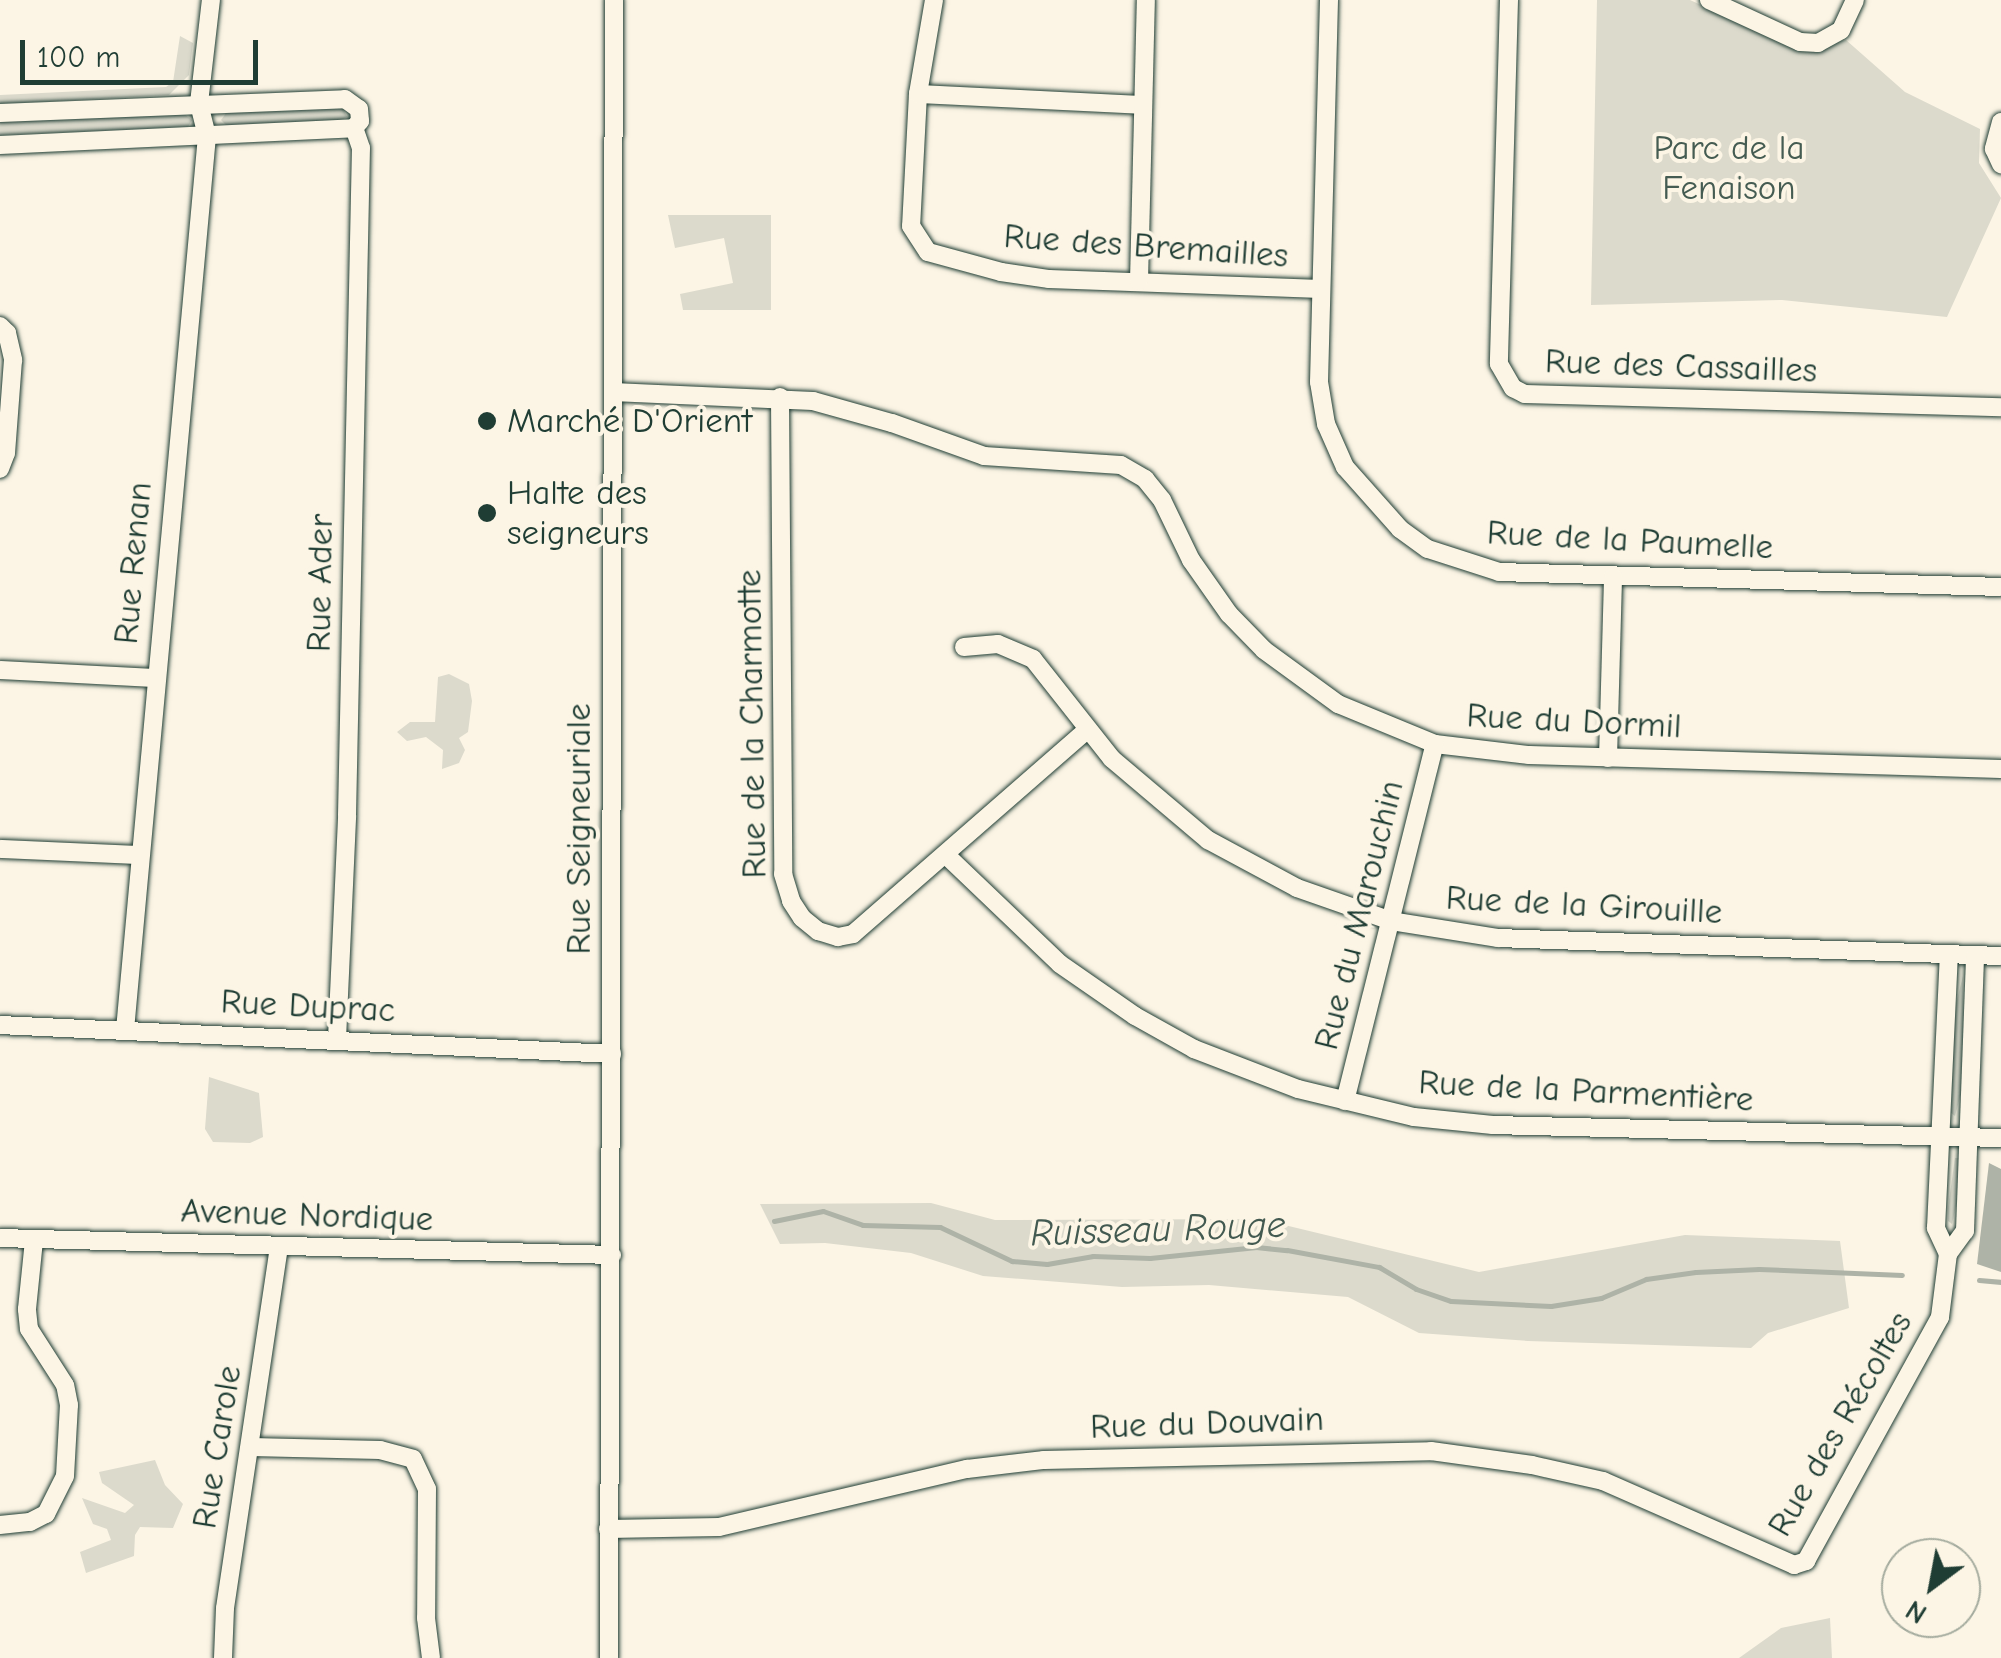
<!DOCTYPE html>
<html>
<head>
<meta charset="utf-8">
<style>
	body { margin:0 }
	#map { position:relative; width:2001px; height:1658px; overflow:hidden; background:#fcf5e5; font-family:"Comic Neue",sans-serif }
	div>[style] { position:absolute }
	.green>* { inset:0; background:#dcdacc }
	.water>* { inset:0; background:#aeb3a7 }
	.stream>* { height:5px; margin:-2.5px; padding:0 2.5px; transform-origin:2.5px; border-radius:2.5px; background:#aeb3a7 }
	.roads { filter:drop-shadow(0 0 2px #1f3d34) drop-shadow(0 0 2px #1f3d34) }
	.minor>* { height:18px; margin:-9px; padding:0 9px; transform-origin:9px; border-radius:9px; background:#fcf5e5 }
	.dots>* { width:28px; height:28px; translate:-50% -50%; box-sizing:border-box; border:5px solid #fcf5e5; border-radius:50% }
	span { translate:-50% -50%; white-space:nowrap; text-align:center; line-height:1.15; -webkit-text-stroke:8px #fcf5e5; paint-order:stroke }
	.park-label { font-size:35px; color:#455c52 }
	.street-label { font-size:35px; color:#1f3d34 }
	.poi-label { font-size:35px; color:#1f3d34 }
	.left { translate:0 -50%; text-align:left }
	.water-label { font-size:38px; color:#435a51; font-style:italic }
	.north { position:absolute; left:1881px; top:1538px; width:100px; height:100px; box-sizing:border-box; background:#fcf5e5; border:2px solid #a4ab9e; border-radius:50%; rotate:212deg; font-size:28px; font-weight:700; line-height:40px; text-align:center; color:#1f3d34 }
	.north::after { content:''; display:block; margin:auto; width:35px; height:45px; background:#1f3d34; clip-path:polygon(50% 0,100% 100%,50% 72%,0 100%) }
	.scale { position:absolute; left:20px; top:40px; width:238px; height:45px; box-sizing:border-box; border:5px solid #1f3d34; border-top:0; padding-left:12px; font-size:30px; line-height:35px; white-space:nowrap; color:#1f3d34; -webkit-text-stroke:8px #fcf5e5; paint-order:stroke }
</style>
</head>
<body>
<div id="map">
	<div class="green">
		<div style="clip-path:polygon(1597px 0,1690px 0,1801px 51px,1846px 40px,1905px 92px,1980px 129px,1979px 163px,2001px 198px,1947px 317px,1782px 300px,1591px 305px)"></div>
		<div style="clip-path:polygon(180px 36px,193px 43px,189px 75px,169px 95px,0 104px,0 95px,166px 87px,173px 82px)"></div>
		<div style="clip-path:polygon(342px 107px,347px 117px,339px 121px,226px 125px,221px 120px,227px 112px)"></div>
		<div style="clip-path:polygon(184px 114px,192px 120px,188px 127px,0 135px,0 122px)"></div>
		<div style="clip-path:polygon(668px 215px,771px 215px,771px 310px,683px 310px,680px 294px,733px 283px,724px 238px,675px 248px)"></div>
		<div style="clip-path:polygon(449px 674px,469px 684px,472px 701px,468px 732px,459px 738px,465px 750px,459px 763px,442px 769px,443px 750px,426px 737px,407px 741px,397px 732px,410px 722px,435px 722px,438px 677px)"></div>
		<div style="clip-path:polygon(1963px 976px,1964px 1082px,1955px 1116px,1951px 1113px,1954px 1012px)"></div>
		<div style="clip-path:polygon(209px 1077px,259px 1093px,263px 1137px,250px 1143px,213px 1142px,205px 1129px)"></div>
		<div style="clip-path:polygon(1955px 1158px,1960px 1158px,1960px 1188px,1952px 1224px,1948px 1221px,1948px 1208px)"></div>
		<div style="clip-path:polygon(931px 1203px,995px 1220px,1260px 1219px,1479px 1272px,1685px 1235px,1840px 1241px,1849px 1308px,1768px 1333px,1751px 1348px,1528px 1341px,1419px 1333px,1348px 1297px,1209px 1285px,1122px 1287px,983px 1276px,911px 1253px,825px 1243px,780px 1244px,760px 1204px)"></div>
		<div style="clip-path:polygon(155px 1460px,165px 1485px,183px 1504px,173px 1528px,140px 1527px,135px 1535px,134px 1556px,86px 1573px,80px 1552px,111px 1540px,107px 1529px,93px 1524px,82px 1498px,125px 1513px,134px 1505px,102px 1483px,99px 1472px)"></div>
		<div style="clip-path:polygon(1830px 1618px,1832px 1658px,1739px 1658px,1781px 1628px)"></div>
	</div>
	<div class="water">
		<div style="clip-path:polygon(1989px 1163px,2001px 1169px,2001px 1272px,1977px 1264px)"></div>
	</div>
	<div class="stream">
		<div style="left:774px;top:1221px;width:50px;rotate:-11.5deg"></div>
		<div style="left:823px;top:1211px;width:42px;rotate:19.3deg"></div>
		<div style="left:863px;top:1225px;width:77px;rotate:1.5deg"></div>
		<div style="left:940px;top:1227px;width:80px;rotate:25.3deg"></div>
		<div style="left:1012px;top:1261px;width:35px;rotate:5deg"></div>
		<div style="left:1047px;top:1264px;width:47px;rotate:-9.9deg"></div>
		<div style="left:1093px;top:1256px;width:57px;rotate:2deg"></div>
		<div style="left:1150px;top:1258px;width:107px;rotate:-5.9deg"></div>
		<div style="left:1256px;top:1247px;width:31px;rotate:6deg"></div>
		<div style="left:1287px;top:1250px;width:94px;rotate:10.5deg"></div>
		<div style="left:1379px;top:1267px;width:43px;rotate:30.7deg"></div>
		<div style="left:1416px;top:1289px;width:37px;rotate:19deg"></div>
		<div style="left:1451px;top:1301px;width:100px;rotate:2.9deg"></div>
		<div style="left:1551px;top:1306px;width:51px;rotate:-9.1deg"></div>
		<div style="left:1601px;top:1298px;width:49px;rotate:-22.9deg"></div>
		<div style="left:1646px;top:1279px;width:50px;rotate:-8deg"></div>
		<div style="left:1696px;top:1272px;width:63px;rotate:-2.7deg"></div>
		<div style="left:1759px;top:1269px;width:143px;rotate:2.4deg"></div>
		<div style="left:1979px;top:1280px;width:22px;rotate:5deg"></div>
	</div>
	<div class="roads">
		<div class="minor">
			<div style="left:934px;top:0;width:95px;rotate:99.7deg"></div>
			<div style="left:918px;top:94px;width:132px;rotate:93deg"></div>
			<div style="left:911px;top:226px;width:31px;rotate:57deg"></div>
			<div style="left:928px;top:252px;width:76px;rotate:15.3deg"></div>
			<div style="left:1001px;top:272px;width:49px;rotate:8.3deg"></div>
			<div style="left:1049px;top:279px;width:272px;rotate:2.1deg"></div>
			<div style="left:1329px;top:0;width:382px;rotate:91.5deg"></div>
			<div style="left:1319px;top:382px;width:43px;rotate:80.5deg"></div>
			<div style="left:1326px;top:424px;width:47px;rotate:66.2deg"></div>
			<div style="left:1345px;top:467px;width:83px;rotate:48.4deg"></div>
			<div style="left:1400px;top:529px;width:34px;rotate:36deg"></div>
			<div style="left:1428px;top:549px;width:75px;rotate:17.9deg"></div>
			<div style="left:1499px;top:572px;width:502px;rotate:1.71deg"></div>
			<div style="left:1509px;top:0;width:364px;rotate:91.6deg"></div>
			<div style="left:1499px;top:364px;width:28px;rotate:60deg"></div>
			<div style="left:1513px;top:388px;width:13px;rotate:27deg"></div>
			<div style="left:1525px;top:394px;width:476px;rotate:1.6deg"></div>
			<div style="left:1709px;top:0;width:100px;rotate:24.8deg"></div>
			<div style="left:1800px;top:42px;width:18px;rotate:3deg"></div>
			<div style="left:1818px;top:43px;width:26px;rotate:-29deg"></div>
			<div style="left:1841px;top:30px;width:33px;rotate:-65deg"></div>
			<div style="left:918px;top:94px;width:224px;rotate:2.8deg"></div>
			<div style="left:0;top:113px;width:345px;rotate:-2.3deg"></div>
			<div style="left:345px;top:99px;width:17px;rotate:36deg"></div>
			<div style="left:359px;top:109px;width:12px;rotate:85deg"></div>
			<div style="left:360px;top:121px;width:9px;rotate:131deg"></div>
			<div style="left:2001px;top:122px;width:28px;rotate:105deg"></div>
			<div style="left:1994px;top:149px;width:17px;rotate:65deg"></div>
			<div style="left:0;top:145px;width:354px;rotate:-2.7deg"></div>
			<div style="left:1139px;top:281px;width:281px;rotate:-88.6deg"></div>
			<div style="left:0;top:326px;width:10px;rotate:45deg"></div>
			<div style="left:7px;top:333px;width:28px;rotate:77deg"></div>
			<div style="left:13px;top:360px;width:93px;rotate:94.3deg"></div>
			<div style="left:6px;top:453px;width:17px;rotate:111deg"></div>
			<div style="left:613px;top:392px;width:200px;rotate:2.6deg"></div>
			<div style="left:813px;top:401px;width:82px;rotate:15.6deg"></div>
			<div style="left:892px;top:423px;width:98px;rotate:19.7deg"></div>
			<div style="left:984px;top:456px;width:137px;rotate:3.8deg"></div>
			<div style="left:1121px;top:465px;width:28px;rotate:30deg"></div>
			<div style="left:1145px;top:479px;width:27px;rotate:51deg"></div>
			<div style="left:1162px;top:500px;width:67px;rotate:64.2deg"></div>
			<div style="left:1191px;top:560px;width:66px;rotate:54.9deg"></div>
			<div style="left:1229px;top:614px;width:50px;rotate:45.8deg"></div>
			<div style="left:1264px;top:650px;width:92px;rotate:36.1deg"></div>
			<div style="left:1338px;top:704px;width:105px;rotate:22.4deg"></div>
			<div style="left:1435px;top:744px;width:95px;rotate:6.7deg"></div>
			<div style="left:1529px;top:755px;width:472px;rotate:1.7deg"></div>
			<div style="left:780px;top:397px;width:477px;rotate:89.6deg"></div>
			<div style="left:783px;top:874px;width:28px;rotate:73deg"></div>
			<div style="left:791px;top:901px;width:20px;rotate:57deg"></div>
			<div style="left:802px;top:918px;width:21px;rotate:39deg"></div>
			<div style="left:818px;top:931px;width:21px;rotate:17deg"></div>
			<div style="left:838px;top:937px;width:15px;rotate:-11deg"></div>
			<div style="left:853px;top:934px;width:310px;rotate:-41.1deg"></div>
			<div style="left:964px;top:647px;width:34px;rotate:-5deg"></div>
			<div style="left:998px;top:644px;width:38px;rotate:23deg"></div>
			<div style="left:1033px;top:659px;width:127px;rotate:51.7deg"></div>
			<div style="left:1112px;top:759px;width:126px;rotate:40.2deg"></div>
			<div style="left:1208px;top:840px;width:101px;rotate:28.3deg"></div>
			<div style="left:1297px;top:888px;width:100px;rotate:19.3deg"></div>
			<div style="left:1391px;top:921px;width:108px;rotate:9deg"></div>
			<div style="left:1498px;top:938px;width:503px;rotate:2.05deg"></div>
			<div style="left:0;top:670px;width:155px;rotate:3deg"></div>
			<div style="left:1608px;top:758px;width:181px;rotate:-88.4deg"></div>
			<div style="left:0;top:849px;width:140px;rotate:2.5deg"></div>
			<div style="left:947px;top:856px;width:156px;rotate:43.7deg"></div>
			<div style="left:1060px;top:964px;width:91px;rotate:34.7deg"></div>
			<div style="left:1135px;top:1016px;width:68px;rotate:29.2deg"></div>
			<div style="left:1194px;top:1049px;width:111px;rotate:21deg"></div>
			<div style="left:1298px;top:1089px;width:119px;rotate:13.6deg"></div>
			<div style="left:1414px;top:1117px;width:79px;rotate:5.8deg"></div>
			<div style="left:1493px;top:1125px;width:508px;rotate:1.47deg"></div>
			<div style="left:0;top:1025px;width:613px;rotate:2.71deg"></div>
			<div style="left:125px;top:1030px;width:898px;rotate:-84.76deg"></div>
			<div style="left:207px;top:136px;width:34px;rotate:-104deg"></div>
			<div style="left:199px;top:103px;width:104px;rotate:-83.4deg"></div>
			<div style="left:337px;top:1039px;width:224px;rotate:-87.4deg"></div>
			<div style="left:347px;top:815px;width:667px;rotate:-88.8deg"></div>
			<div style="left:361px;top:148px;width:21px;rotate:-109deg"></div>
			<div style="left:1345px;top:1101px;width:368px;rotate:-75.9deg"></div>
			<div style="left:0;top:1238px;width:612px;rotate:1.59deg"></div>
			<div style="left:1948px;top:1254px;width:29px;rotate:-115deg"></div>
			<div style="left:1936px;top:1228px;width:273px;rotate:-87.3deg"></div>
			<div style="left:251px;top:1447px;width:129px;rotate:1.3deg"></div>
			<div style="left:380px;top:1450px;width:34px;rotate:15deg"></div>
			<div style="left:413px;top:1459px;width:33px;rotate:65deg"></div>
			<div style="left:427px;top:1489px;width:129px;rotate:90.4deg"></div>
			<div style="left:426px;top:1618px;width:40px;rotate:82.9deg"></div>
			<div style="left:0;top:1525px;width:30px;rotate:-6deg"></div>
			<div style="left:30px;top:1522px;width:18px;rotate:-27deg"></div>
			<div style="left:46px;top:1514px;width:42px;rotate:-63.4deg"></div>
			<div style="left:65px;top:1476px;width:71px;rotate:-86.8deg"></div>
			<div style="left:69px;top:1405px;width:20px;rotate:-101deg"></div>
			<div style="left:65px;top:1385px;width:67px;rotate:-122.7deg"></div>
			<div style="left:29px;top:1329px;width:20px;rotate:-96deg"></div>
			<div style="left:27px;top:1309px;width:69px;rotate:-84.2deg"></div>
			<div style="left:608px;top:1529px;width:111px;rotate:-1deg"></div>
			<div style="left:719px;top:1527px;width:255px;rotate:-13.2deg"></div>
			<div style="left:967px;top:1469px;width:78px;rotate:-6.7deg"></div>
			<div style="left:1044px;top:1460px;width:387px;rotate:-1.3deg"></div>
			<div style="left:1431px;top:1451px;width:102px;rotate:7.9deg"></div>
			<div style="left:1532px;top:1465px;width:73px;rotate:12.7deg"></div>
			<div style="left:1603px;top:1481px;width:209px;rotate:23.7deg"></div>
			<div style="left:1794px;top:1565px;width:13px;rotate:-18deg"></div>
			<div style="left:1806px;top:1561px;width:278px;rotate:-61.2deg"></div>
			<div style="left:1940px;top:1317px;width:64px;rotate:-82.8deg"></div>
			<div style="left:1948px;top:1254px;width:29px;rotate:-54deg"></div>
			<div style="left:1965px;top:1231px;width:276px;rotate:-87.9deg"></div>
			<div style="left:223px;top:1658px;width:50px;rotate:-87.7deg"></div>
			<div style="left:225px;top:1608px;width:365px;rotate:-81.5deg"></div>
			<div style="left:609px;top:1658px;width:1658px;rotate:-89.83deg"></div>
		</div>
	</div>
	<div class="dots">
		<div style="left:487px;top:421px;background:#1f3d34"></div>
		<div style="left:487px;top:513px;background:#1f3d34"></div>
	</div>
	<div class="park-label">
		<span style="left:1729px;top:168px">Parc de la<br>Fenaison</span>
	</div>
	<div class="street-label">
		<span style="left:1146px;top:246px;rotate:4deg">Rue des Bremailles</span>
		<span style="left:1681px;top:366px;rotate:2deg">Rue des Cassailles</span>
		<span style="left:1630px;top:540px;rotate:3deg">Rue de la Paumelle</span>
		<span style="left:133px;top:563px;rotate:-85deg">Rue Renan</span>
		<span style="left:320px;top:583px;rotate:-89deg">Rue Ader</span>
		<span style="left:1574px;top:721px;rotate:3deg">Rue du Dormil</span>
		<span style="left:752px;top:724px;rotate:-91deg">Rue de la Charmotte</span>
		<span style="left:579px;top:829px;rotate:-90deg">Rue Seigneuriale</span>
		<span style="left:1584px;top:905px;rotate:3deg">Rue de la Girouille</span>
		<span style="left:1359px;top:915px;rotate:-76deg">Rue du Marouchin</span>
		<span style="left:308px;top:1006px;rotate:3deg">Rue Duprac</span>
		<span style="left:1586px;top:1091px;rotate:3deg">Rue de la Parmentière</span>
		<span style="left:307px;top:1215px;rotate:2deg">Avenue Nordique</span>
		<span style="left:1207px;top:1423px;rotate:-2deg">Rue du Douvain</span>
		<span style="left:1840px;top:1424px;rotate:-60deg">Rue des Récoltes</span>
		<span style="left:217px;top:1447px;rotate:-81deg">Rue Carole</span>
	</div>
	<div class="poi-label">
		<span class="left" style="left:507px;top:421px">Marché D'Orient</span>
		<span class="left" style="left:507px;top:513px">Halte des<br>seigneurs</span>
	</div>
	<div class="water-label">
		<span style="left:1158px;top:1230px;rotate:-2deg">Ruisseau Rouge</span>
	</div>
	<div class="north">N</div>
	<div class="scale">100 m</div>
</div>
</body>
</html>
